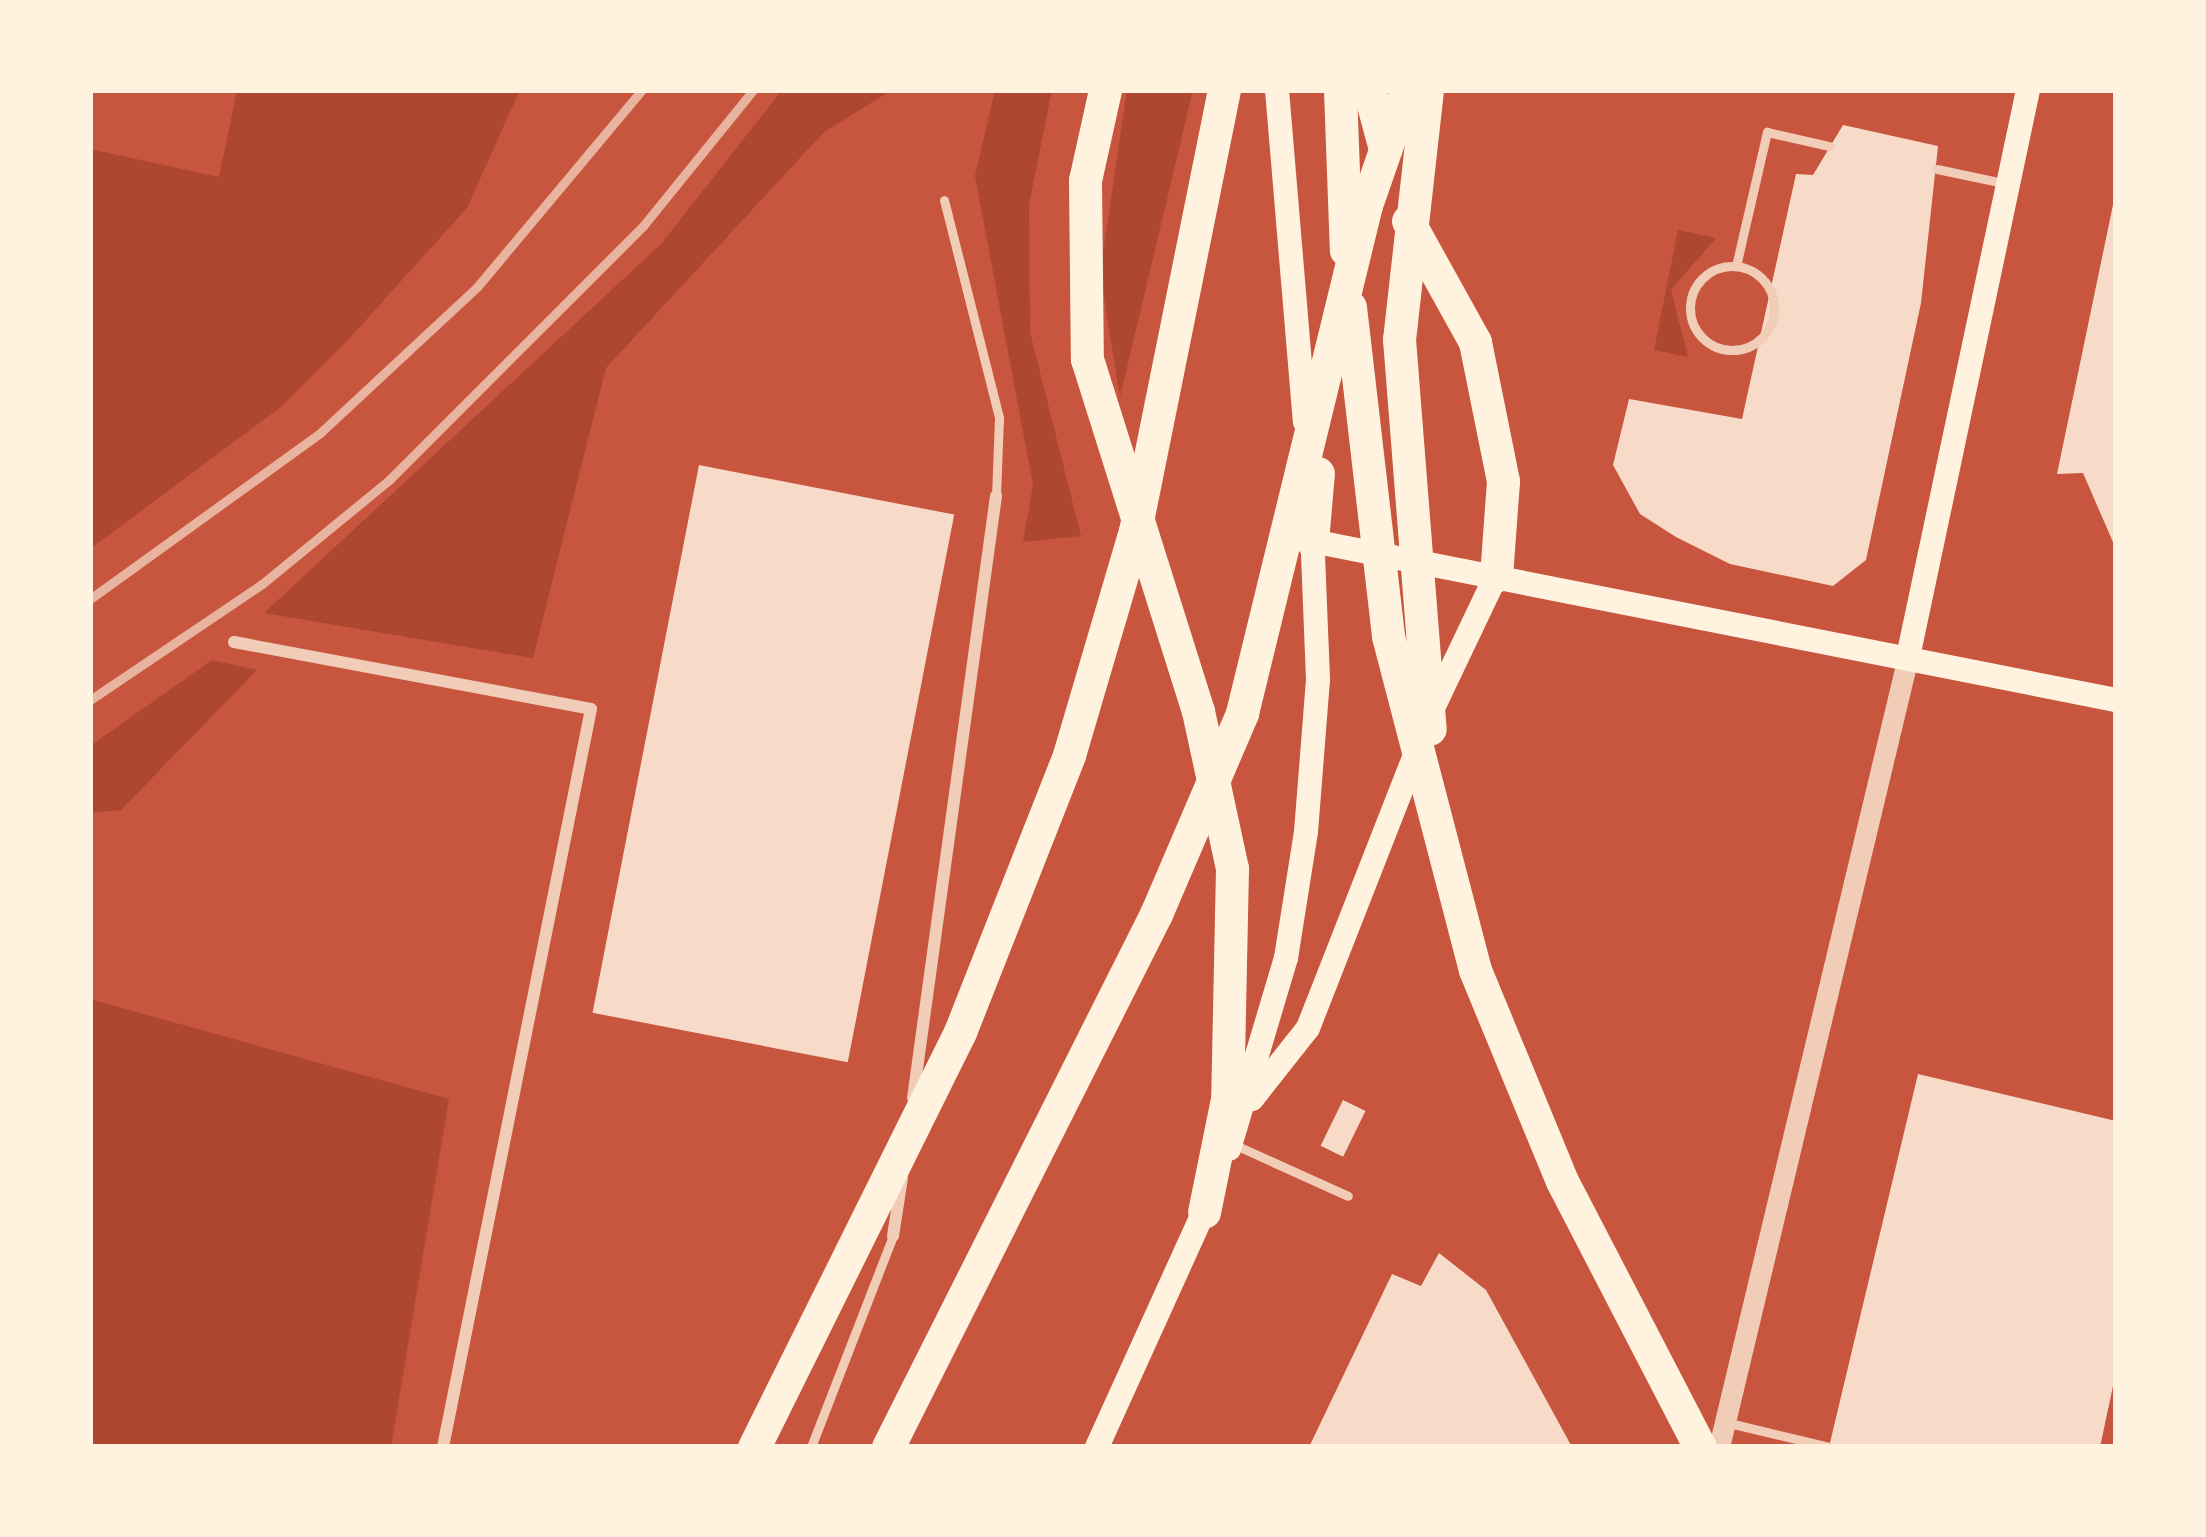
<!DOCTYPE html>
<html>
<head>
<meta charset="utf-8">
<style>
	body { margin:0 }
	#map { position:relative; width:2206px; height:1537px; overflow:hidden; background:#c8553d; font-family:Raleway,sans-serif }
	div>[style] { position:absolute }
	.green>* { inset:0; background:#ae4732 }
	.building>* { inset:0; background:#f7dbc8; transform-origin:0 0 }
	.service>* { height:9px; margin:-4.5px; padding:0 4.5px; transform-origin:4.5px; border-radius:4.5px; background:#f1ccb7 }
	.service>.ring { margin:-4.5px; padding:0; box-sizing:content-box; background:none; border:9px solid #f1ccb7; border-radius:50% }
	.minor>* { height:12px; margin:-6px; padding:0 6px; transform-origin:6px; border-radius:6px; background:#f1ccb7 }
	.tertiary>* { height:21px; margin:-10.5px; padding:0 10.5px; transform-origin:10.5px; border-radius:10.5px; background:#f1ccb7 }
	.secondary>* { height:24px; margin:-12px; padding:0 12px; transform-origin:12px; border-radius:12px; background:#fff3e0 }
	.motorway>* { height:33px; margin:-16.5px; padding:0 16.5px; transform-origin:16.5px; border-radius:16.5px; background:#fff3e0 }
	.rail>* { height:9px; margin:-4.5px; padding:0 4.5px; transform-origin:4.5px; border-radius:4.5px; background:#e9b49f }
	span { translate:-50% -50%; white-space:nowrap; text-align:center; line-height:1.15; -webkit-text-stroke:12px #fff3e0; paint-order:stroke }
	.frame { position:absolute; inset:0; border:93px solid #fff3e0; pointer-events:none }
</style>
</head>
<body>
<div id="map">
	<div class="green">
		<div style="clip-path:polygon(237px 90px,520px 90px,467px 208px,347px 341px,281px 407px,90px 549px,90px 149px,219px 177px)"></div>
		<div style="clip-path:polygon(782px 90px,892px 90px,824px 132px,606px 368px,533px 658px,264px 613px,661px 244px)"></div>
		<div style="clip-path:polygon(995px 90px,1052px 90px,1029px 205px,1030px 332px,1081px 536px,1023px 542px,1033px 485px,975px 176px)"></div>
		<div style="clip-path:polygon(1127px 90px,1193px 90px,1120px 397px,1100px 273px)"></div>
		<div style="clip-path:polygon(1678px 230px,1716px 238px,1671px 290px,1688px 357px,1654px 350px)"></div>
		<div style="clip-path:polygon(212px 660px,257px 670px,121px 810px,90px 813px,90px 746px)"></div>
		<div style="clip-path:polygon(90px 999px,449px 1099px,391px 1447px,90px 1447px)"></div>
	</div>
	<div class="building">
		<div style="clip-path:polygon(1843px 125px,1938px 146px,1921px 303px,1866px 560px,1833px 586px,1730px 564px,1676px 537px,1640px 514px,1613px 465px,1629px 399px,1742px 419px,1796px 174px,1813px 175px)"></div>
		<div style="clip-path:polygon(2114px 200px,2116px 200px,2116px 549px,2083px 473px,2057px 474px)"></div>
		<div style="left:699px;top:465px;width:260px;height:558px;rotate:11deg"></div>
		<div style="clip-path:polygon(1918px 1074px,2116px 1121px,2116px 1372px,2100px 1447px,1829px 1447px)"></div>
		<div style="left:1343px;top:1100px;width:25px;height:51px;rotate:26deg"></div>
		<div style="clip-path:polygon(1439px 1253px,1486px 1290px,1572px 1447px,1309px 1447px,1392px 1274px,1421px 1286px)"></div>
	</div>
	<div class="service">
		<div style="left:1937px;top:169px;width:67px;rotate:12deg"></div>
		<div style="left:944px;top:200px;width:225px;rotate:75.8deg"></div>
		<div style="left:999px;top:418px;width:78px;rotate:92.2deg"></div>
		<div class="ring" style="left:1690px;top:266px;width:75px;height:75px"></div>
		<div style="left:1736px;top:266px;width:138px;rotate:-77deg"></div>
		<div style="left:1767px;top:132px;width:64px;rotate:12.7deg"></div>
		<div style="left:1233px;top:1144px;width:126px;rotate:24.3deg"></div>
		<div style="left:1725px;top:1422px;width:107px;rotate:13.5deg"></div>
		<div style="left:811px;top:1447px;width:226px;rotate:-68.8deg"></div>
	</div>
	<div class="minor">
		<div style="left:234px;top:642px;width:363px;rotate:10.6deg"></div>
		<div style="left:591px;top:709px;width:753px;rotate:101.34deg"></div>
		<div style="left:913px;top:1098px;width:608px;rotate:-82.15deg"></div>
		<div style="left:893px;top:1236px;width:59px;rotate:-81.2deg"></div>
	</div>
	<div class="tertiary">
		<div style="left:1719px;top:1447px;width:812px;rotate:-76.55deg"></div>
	</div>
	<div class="secondary">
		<div style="left:1277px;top:90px;width:333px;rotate:85.2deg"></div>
		<div style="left:1312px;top:541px;width:820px;rotate:11.19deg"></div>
		<div style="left:1908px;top:657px;width:580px;rotate:-78.05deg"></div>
		<div style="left:1432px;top:710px;width:148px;rotate:-64.5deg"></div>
		<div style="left:1252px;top:1099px;width:90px;rotate:-51.7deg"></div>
		<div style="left:1308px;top:1028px;width:301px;rotate:-68.6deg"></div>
		<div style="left:1229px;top:1149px;width:199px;rotate:-73.4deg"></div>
		<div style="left:1286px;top:958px;width:128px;rotate:-81deg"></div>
		<div style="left:1306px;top:832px;width:153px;rotate:-85.5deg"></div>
		<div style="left:1318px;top:679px;width:150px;rotate:-92.3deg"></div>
		<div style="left:1097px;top:1447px;width:273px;rotate:-65.6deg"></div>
	</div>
	<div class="motorway">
		<div style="left:1105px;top:90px;width:92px;rotate:102.5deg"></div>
		<div style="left:1085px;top:180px;width:179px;rotate:89.4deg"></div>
		<div style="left:1087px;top:359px;width:369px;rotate:72.5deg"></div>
		<div style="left:1198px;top:711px;width:161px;rotate:77.8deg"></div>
		<div style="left:1232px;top:868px;width:231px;rotate:91.2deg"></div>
		<div style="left:1227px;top:1099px;width:115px;rotate:101.5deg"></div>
		<div style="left:1340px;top:90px;width:160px;rotate:87.9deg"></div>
		<div style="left:1369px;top:90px;width:61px;rotate:74.8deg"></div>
		<div style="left:1427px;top:90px;width:251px;rotate:96.4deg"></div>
		<div style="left:1399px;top:339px;width:391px;rotate:85.5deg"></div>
		<div style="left:1408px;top:221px;width:138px;rotate:61deg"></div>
		<div style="left:1475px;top:342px;width:142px;rotate:78.6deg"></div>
		<div style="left:1503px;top:481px;width:95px;rotate:94.2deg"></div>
		<div style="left:1350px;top:307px;width:331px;rotate:83.4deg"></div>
		<div style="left:1388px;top:636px;width:345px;rotate:75.4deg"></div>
		<div style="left:1475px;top:970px;width:228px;rotate:67.6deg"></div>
		<div style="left:1562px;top:1181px;width:300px;rotate:62.6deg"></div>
		<div style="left:1312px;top:541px;width:68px;rotate:-85deg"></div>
		<div style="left:754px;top:1447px;width:463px;rotate:-63.6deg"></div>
		<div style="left:960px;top:1032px;width:298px;rotate:-68.5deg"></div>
		<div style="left:1069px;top:755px;width:234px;rotate:-73.6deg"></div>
		<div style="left:1135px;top:531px;width:450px;rotate:-78.6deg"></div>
		<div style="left:888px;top:1447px;width:597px;rotate:-63.31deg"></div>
		<div style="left:1156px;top:914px;width:219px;rotate:-66.8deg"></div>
		<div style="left:1242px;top:713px;width:523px;rotate:-76.28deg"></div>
		<div style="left:1366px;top:205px;width:122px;rotate:-70.8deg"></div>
	</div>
	<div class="rail">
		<div style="left:90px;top:599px;width:284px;rotate:-35.8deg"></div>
		<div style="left:320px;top:433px;width:214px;rotate:-42.9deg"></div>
		<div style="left:477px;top:287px;width:257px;rotate:-50.1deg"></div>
		<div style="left:90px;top:700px;width:207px;rotate:-34deg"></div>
		<div style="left:262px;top:584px;width:164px;rotate:-39.3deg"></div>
		<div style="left:389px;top:480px;width:359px;rotate:-45deg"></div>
		<div style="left:643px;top:226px;width:175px;rotate:-51deg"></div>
	</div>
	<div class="frame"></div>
</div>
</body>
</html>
